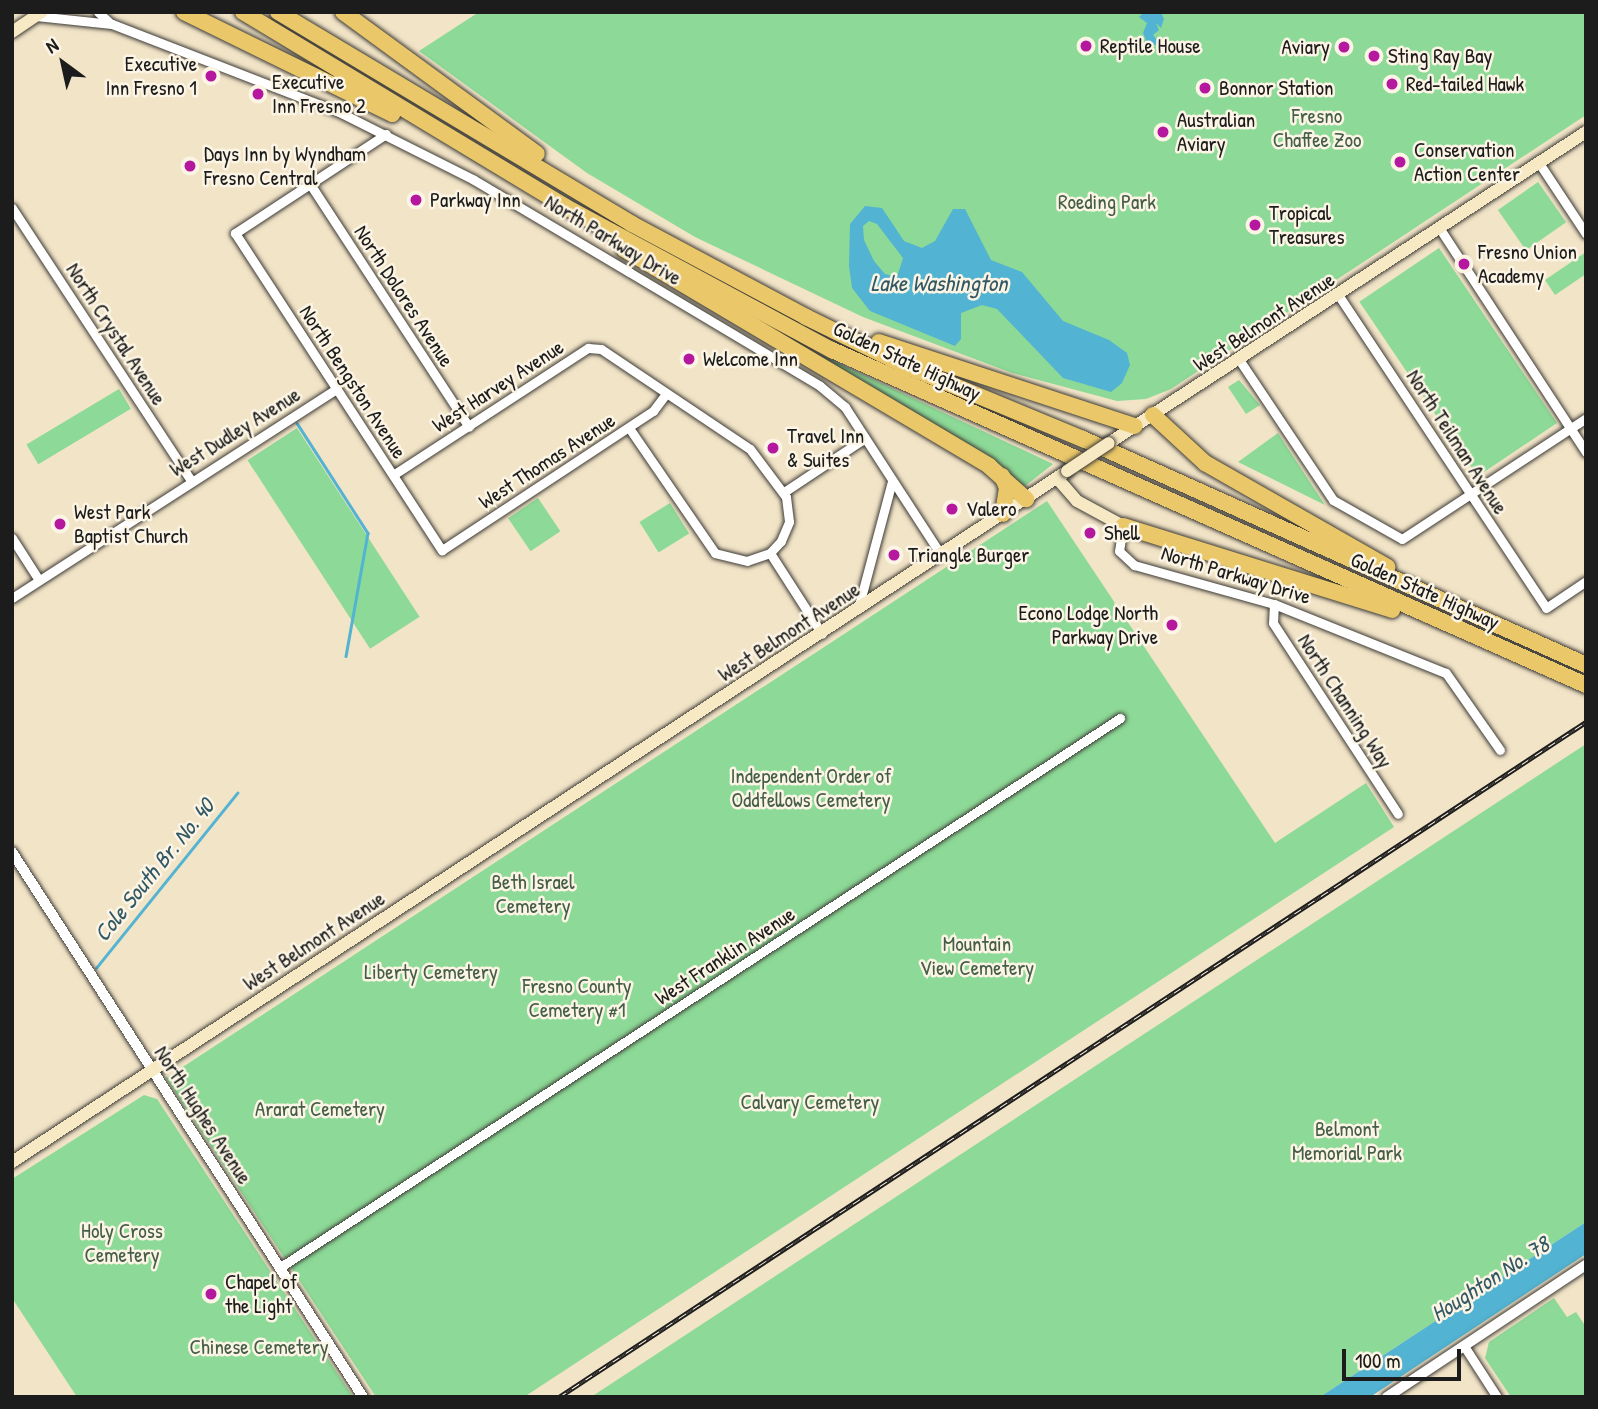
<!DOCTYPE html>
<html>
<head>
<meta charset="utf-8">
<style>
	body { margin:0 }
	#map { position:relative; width:1598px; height:1409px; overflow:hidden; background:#f2e4c7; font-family:"Patrick Hand",sans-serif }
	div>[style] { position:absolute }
	.green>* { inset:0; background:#8dd997; transform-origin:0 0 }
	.water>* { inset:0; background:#53b3d2 }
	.stream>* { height:2.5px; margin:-1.25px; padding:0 1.25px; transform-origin:1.25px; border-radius:1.25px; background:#53b3d2 }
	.roads { filter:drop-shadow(0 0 2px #3c3a36) drop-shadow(0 0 2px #3c3a36) }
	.minor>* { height:9px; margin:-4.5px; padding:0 4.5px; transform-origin:4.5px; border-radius:4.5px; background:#fff }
	.tertiary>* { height:10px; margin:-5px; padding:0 5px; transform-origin:5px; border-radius:5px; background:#fff }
	.secondary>* { height:12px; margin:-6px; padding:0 6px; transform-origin:6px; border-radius:6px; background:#f7e9c3 }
	.motorway>* { height:16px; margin:-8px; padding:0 8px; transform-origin:8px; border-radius:8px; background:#eac769 }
	.rail>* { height:5px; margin-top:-2.5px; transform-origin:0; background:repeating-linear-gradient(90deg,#fcf5e5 0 8px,#1c1c1c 0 16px); box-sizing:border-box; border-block:2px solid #1c1c1c }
	.bridges { filter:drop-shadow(0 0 2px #3c3a36) drop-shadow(0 0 2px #3c3a36) }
	.secondary-bridge>* { height:12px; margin:-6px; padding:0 6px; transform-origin:6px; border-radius:6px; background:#f7e9c3 }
	.dots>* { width:19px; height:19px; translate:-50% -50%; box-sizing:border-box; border:4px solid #fcf5e5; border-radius:50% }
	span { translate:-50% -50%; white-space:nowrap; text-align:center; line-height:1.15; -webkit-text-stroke:5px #fcf5e5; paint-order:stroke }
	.poi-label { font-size:21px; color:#1c1c1c }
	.left { translate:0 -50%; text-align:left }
	.right { translate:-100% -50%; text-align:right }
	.park-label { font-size:21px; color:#445e47 }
	.street-label { font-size:21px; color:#1c1c1c }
	.water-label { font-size:23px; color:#325865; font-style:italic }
	.frame { position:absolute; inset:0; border:14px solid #1c1c1c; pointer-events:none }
	.north { position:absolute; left:28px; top:28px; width:70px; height:70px; -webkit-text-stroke:5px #fcf5e5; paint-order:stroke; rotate:327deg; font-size:19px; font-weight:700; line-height:28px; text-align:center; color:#1c1c1c }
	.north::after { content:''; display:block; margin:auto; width:24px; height:32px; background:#1c1c1c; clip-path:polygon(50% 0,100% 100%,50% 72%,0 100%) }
	.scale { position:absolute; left:1342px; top:1349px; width:119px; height:32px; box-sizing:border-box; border:4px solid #1c1c1c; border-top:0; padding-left:9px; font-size:21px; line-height:24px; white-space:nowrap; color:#1c1c1c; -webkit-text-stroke:5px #fcf5e5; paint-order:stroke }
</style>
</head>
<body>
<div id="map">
	<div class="green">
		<div style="clip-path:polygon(479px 12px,1586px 12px,1586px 115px,1171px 389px,1146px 399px,1117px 401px,1012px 373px,863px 317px,695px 237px,587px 173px,419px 51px)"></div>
		<div style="left:1538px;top:182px;width:49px;height:49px;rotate:55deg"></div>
		<div style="left:1439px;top:248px;width:211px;height:96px;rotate:56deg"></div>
		<div style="clip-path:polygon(1586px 252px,1586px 274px,1555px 295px,1545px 280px)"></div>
		<div style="clip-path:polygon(806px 348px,1053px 464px,1020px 490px,801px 354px)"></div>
		<div style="clip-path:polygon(1239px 380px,1260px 405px,1246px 414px,1228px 387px)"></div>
		<div style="left:119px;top:389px;width:23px;height:108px;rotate:59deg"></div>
		<div style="left:297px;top:428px;width:225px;height:59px;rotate:57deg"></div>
		<div style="clip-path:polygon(1278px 433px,1287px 447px,1325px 505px,1238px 462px)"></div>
		<div style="left:538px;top:498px;width:40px;height:36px;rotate:56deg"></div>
		<div style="clip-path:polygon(1047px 501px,1275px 843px,1366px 783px,1394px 827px,524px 1397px,376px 1397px,166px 1078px)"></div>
		<div style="left:670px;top:503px;width:36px;height:36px;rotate:58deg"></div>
		<div style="clip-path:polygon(1586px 744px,1586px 1222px,1320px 1397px,591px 1397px)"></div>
		<div style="clip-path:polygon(144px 1095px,157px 1099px,353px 1397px,77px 1397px,12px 1298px,12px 1179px)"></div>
		<div style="clip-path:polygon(1554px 1298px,1567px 1317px,1576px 1312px,1586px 1327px,1586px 1397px,1511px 1397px,1485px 1358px,1489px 1342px)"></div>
	</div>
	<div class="water">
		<div style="clip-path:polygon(1144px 12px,1161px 12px,1164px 19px,1161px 28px,1156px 23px,1159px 30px,1153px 35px,1160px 43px,1149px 47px,1143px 33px,1147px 23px,1139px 17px)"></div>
		<div style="clip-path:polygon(evenodd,865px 206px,882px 208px,904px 241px,922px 248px,935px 241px,953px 209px,965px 209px,991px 260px,1022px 272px,1063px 321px,1109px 340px,1127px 353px,1130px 365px,1122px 383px,1111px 392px,1063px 378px,997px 309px,982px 305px,961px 313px,961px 339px,955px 346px,870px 311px,852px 288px,849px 266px,850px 224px,865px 206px,869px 221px,877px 224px,903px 258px,897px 277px,885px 274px,874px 261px,864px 240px,863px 226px,869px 221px)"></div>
		<div style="clip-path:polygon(1586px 1222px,1586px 1254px,1370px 1397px,1320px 1397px)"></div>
	</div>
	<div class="stream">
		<div style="left:297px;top:423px;width:131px;rotate:57.2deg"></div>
		<div style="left:368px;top:533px;width:125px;rotate:100.1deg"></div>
		<div style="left:96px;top:968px;width:225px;rotate:-51.1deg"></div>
	</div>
	<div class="roads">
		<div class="minor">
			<div style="left:98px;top:12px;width:16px;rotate:43deg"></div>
			<div style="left:36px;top:16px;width:76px;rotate:6deg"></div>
			<div style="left:112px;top:24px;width:243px;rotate:21.2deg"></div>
			<div style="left:339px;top:112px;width:151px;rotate:26.7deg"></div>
			<div style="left:474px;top:180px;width:180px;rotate:30.7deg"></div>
			<div style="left:629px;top:272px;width:222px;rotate:30.8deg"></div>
			<div style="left:820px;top:386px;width:33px;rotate:40deg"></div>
			<div style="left:845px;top:407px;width:176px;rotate:57deg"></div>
			<div style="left:386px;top:134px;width:181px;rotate:146.7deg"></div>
			<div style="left:235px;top:233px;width:379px;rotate:56.9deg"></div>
			<div style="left:442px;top:550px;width:253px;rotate:-33.4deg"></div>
			<div style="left:653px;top:411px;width:20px;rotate:-53deg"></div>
			<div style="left:1539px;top:163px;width:85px;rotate:56.5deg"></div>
			<div style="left:310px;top:184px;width:290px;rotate:56.8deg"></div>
			<div style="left:12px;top:208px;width:326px;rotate:56.7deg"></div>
			<div style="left:1440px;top:229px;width:267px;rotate:56.8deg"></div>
			<div style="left:1339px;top:296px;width:374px;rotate:56.4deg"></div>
			<div style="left:1546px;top:608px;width:48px;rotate:-34deg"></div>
			<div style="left:1240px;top:361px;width:167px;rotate:56.2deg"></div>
			<div style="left:1333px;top:500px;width:79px;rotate:29.5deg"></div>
			<div style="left:1402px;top:539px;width:220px;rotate:-33.3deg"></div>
			<div style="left:393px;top:475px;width:233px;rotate:-33.1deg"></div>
			<div style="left:588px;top:348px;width:13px;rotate:4deg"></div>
			<div style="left:601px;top:349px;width:179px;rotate:33.9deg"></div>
			<div style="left:750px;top:449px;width:60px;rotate:53.1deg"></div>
			<div style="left:786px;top:497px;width:25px;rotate:83deg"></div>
			<div style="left:789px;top:522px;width:21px;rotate:113deg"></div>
			<div style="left:781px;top:541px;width:16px;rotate:133deg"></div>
			<div style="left:770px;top:553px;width:24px;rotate:161deg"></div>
			<div style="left:747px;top:561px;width:33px;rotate:-166deg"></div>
			<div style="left:715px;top:553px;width:152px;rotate:-124.5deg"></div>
			<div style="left:784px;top:492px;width:97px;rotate:-33.7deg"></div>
			<div style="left:1123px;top:526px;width:25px;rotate:99deg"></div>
			<div style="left:1119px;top:551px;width:21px;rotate:43deg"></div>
			<div style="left:1134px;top:565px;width:145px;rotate:15.6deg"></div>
			<div style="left:1274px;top:604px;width:185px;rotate:21.9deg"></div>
			<div style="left:1446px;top:673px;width:94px;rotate:55deg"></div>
			<div style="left:12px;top:538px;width:50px;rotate:57.3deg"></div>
			<div style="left:770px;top:553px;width:96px;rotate:57.3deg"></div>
			<div style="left:12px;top:598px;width:386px;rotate:-32.8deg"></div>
			<div style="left:1274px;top:604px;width:19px;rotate:93deg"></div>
			<div style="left:1273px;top:623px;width:228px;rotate:56.8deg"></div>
			<div style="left:858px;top:609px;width:132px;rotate:-75.1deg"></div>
			<div style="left:279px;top:1268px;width:1005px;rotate:-33.18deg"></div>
			<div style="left:1464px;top:1346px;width:61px;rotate:57.1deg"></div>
		</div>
		<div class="tertiary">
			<div style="left:12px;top:852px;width:648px;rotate:57.22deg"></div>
			<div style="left:1387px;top:1397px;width:239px;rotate:-33.6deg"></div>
		</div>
		<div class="secondary">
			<div style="left:12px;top:32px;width:36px;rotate:-34deg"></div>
			<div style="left:1109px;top:443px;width:569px;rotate:-33.1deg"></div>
			<div style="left:1057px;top:478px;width:30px;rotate:49deg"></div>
			<div style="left:1077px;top:501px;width:52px;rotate:28.5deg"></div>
			<div style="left:12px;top:1162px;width:1261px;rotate:-33.22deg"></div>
		</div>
		<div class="motorway">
			<div style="left:184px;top:12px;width:232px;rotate:26.1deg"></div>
			<div style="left:243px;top:12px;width:377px;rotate:31.1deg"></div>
			<div style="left:566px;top:207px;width:302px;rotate:28.3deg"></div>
			<div style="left:832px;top:350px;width:825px;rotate:23.96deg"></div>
			<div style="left:278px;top:12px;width:413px;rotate:30.9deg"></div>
			<div style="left:632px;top:224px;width:197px;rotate:28.1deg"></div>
			<div style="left:806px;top:317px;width:109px;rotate:26.1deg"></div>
			<div style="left:904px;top:365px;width:194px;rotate:22.5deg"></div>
			<div style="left:1083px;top:439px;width:551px;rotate:24.19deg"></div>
			<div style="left:343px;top:12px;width:240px;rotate:36.2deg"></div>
			<div style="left:624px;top:249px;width:425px;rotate:30.7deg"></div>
			<div style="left:989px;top:466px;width:50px;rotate:41.7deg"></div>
			<div style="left:879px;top:342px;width:269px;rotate:18.2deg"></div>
			<div style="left:1153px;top:415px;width:71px;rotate:42.7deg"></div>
			<div style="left:1205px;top:463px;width:210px;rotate:29.7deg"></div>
			<div style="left:1002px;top:476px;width:13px;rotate:67deg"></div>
			<div style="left:1007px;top:488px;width:26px;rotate:99deg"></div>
			<div style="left:1123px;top:526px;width:282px;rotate:17.3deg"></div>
		</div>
	</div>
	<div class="rail">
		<div style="left:559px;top:1397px;width:1229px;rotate:-33.32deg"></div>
	</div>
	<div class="bridges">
		<div class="secondary-bridge">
			<div style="left:1067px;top:471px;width:50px;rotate:-33.7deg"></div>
		</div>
	</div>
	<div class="dots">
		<div style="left:1086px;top:46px;background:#b5179e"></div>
		<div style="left:1344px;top:47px;background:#b5179e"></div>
		<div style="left:1374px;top:56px;background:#b5179e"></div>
		<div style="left:211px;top:76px;background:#b5179e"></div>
		<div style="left:1392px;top:84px;background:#b5179e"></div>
		<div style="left:1205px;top:88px;background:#b5179e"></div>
		<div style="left:258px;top:94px;background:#b5179e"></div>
		<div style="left:1163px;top:132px;background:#b5179e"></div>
		<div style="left:1400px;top:162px;background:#b5179e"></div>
		<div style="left:190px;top:166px;background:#b5179e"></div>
		<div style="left:416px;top:200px;background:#b5179e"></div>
		<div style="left:1255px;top:225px;background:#b5179e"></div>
		<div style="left:1464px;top:264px;background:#b5179e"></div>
		<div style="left:689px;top:359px;background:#b5179e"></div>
		<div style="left:773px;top:448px;background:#b5179e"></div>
		<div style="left:952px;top:509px;background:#b5179e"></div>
		<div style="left:60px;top:524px;background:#b5179e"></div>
		<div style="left:1090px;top:533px;background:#b5179e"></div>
		<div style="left:894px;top:555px;background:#b5179e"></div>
		<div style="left:1172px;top:625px;background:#b5179e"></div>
		<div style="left:211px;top:1294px;background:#b5179e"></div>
	</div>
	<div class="poi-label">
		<span class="left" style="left:1100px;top:46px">Reptile House</span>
		<span class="right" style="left:1330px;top:47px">Aviary</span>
		<span class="left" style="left:1388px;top:56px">Sting Ray Bay</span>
		<span class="right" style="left:197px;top:76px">Executive<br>Inn Fresno 1</span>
		<span class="left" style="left:272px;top:94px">Executive<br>Inn Fresno 2</span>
		<span class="left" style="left:1406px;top:84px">Red-tailed Hawk</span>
		<span class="left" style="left:1219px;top:88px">Bonnor Station</span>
		<span class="left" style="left:1177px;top:132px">Australian<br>Aviary</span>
		<span class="left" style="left:1414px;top:162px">Conservation<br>Action Center</span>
		<span class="left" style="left:204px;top:166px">Days Inn by Wyndham<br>Fresno Central</span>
		<span class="left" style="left:430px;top:200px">Parkway Inn</span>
		<span class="left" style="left:1269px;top:225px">Tropical<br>Treasures</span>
		<span class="left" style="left:1478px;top:264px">Fresno Union<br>Academy</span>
		<span class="left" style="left:703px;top:359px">Welcome Inn</span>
		<span class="left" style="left:787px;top:448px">Travel Inn<br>&amp; Suites</span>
		<span class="left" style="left:966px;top:509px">Valero</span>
		<span class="left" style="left:74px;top:524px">West Park<br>Baptist Church</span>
		<span class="left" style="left:1104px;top:533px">Shell</span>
		<span class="left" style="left:908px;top:555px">Triangle Burger</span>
		<span class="right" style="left:1158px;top:625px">Econo Lodge North<br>Parkway Drive</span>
		<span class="left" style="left:225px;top:1294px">Chapel of<br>the Light</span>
	</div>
	<div class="park-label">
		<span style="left:1317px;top:128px">Fresno<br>Chaffee Zoo</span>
		<span style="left:1107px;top:202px">Roeding Park</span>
		<span style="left:811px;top:788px">Independent Order of<br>Oddfellows Cemetery</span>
		<span style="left:533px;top:894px">Beth Israel<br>Cemetery</span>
		<span style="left:977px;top:956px">Mountain<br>View Cemetery</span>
		<span style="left:431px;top:972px">Liberty Cemetery</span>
		<span style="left:577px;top:998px">Fresno County<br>Cemetery #1</span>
		<span style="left:810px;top:1102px">Calvary Cemetery</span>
		<span style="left:320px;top:1109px">Ararat Cemetery</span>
		<span style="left:1347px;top:1141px">Belmont<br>Memorial Park</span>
		<span style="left:122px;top:1243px">Holy Cross<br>Cemetery</span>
		<span style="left:259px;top:1347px">Chinese Cemetery</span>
	</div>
	<div class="street-label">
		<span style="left:613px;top:240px;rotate:31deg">North Parkway Drive</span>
		<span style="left:404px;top:296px;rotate:57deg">North Dolores Avenue</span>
		<span style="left:1264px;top:322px;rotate:-33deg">West Belmont Avenue</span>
		<span style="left:116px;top:334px;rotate:57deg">North Crystal Avenue</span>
		<span style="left:907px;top:361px;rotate:25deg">Golden State Highway</span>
		<span style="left:353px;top:382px;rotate:57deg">North Bengston Avenue</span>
		<span style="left:498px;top:386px;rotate:-33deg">West Harvey Avenue</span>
		<span style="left:235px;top:432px;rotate:-32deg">West Dudley Avenue</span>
		<span style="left:1457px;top:442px;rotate:57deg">North Teilman Avenue</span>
		<span style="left:547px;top:461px;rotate:-33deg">West Thomas Avenue</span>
		<span style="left:1236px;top:575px;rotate:17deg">North Parkway Drive</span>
		<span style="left:1425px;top:591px;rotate:24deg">Golden State Highway</span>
		<span style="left:789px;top:632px;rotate:-33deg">West Belmont Avenue</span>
		<span style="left:1345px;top:701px;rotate:57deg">North Channing Way</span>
		<span style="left:314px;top:941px;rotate:-33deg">West Belmont Avenue</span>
		<span style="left:725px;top:956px;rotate:-33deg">West Franklin Avenue</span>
		<span style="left:203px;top:1115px;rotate:57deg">North Hughes Avenue</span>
	</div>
	<div class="water-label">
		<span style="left:939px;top:283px">Lake Washington</span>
		<span style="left:154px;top:870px;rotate:-51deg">Cole South Br. No. 40</span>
		<span style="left:1490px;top:1279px;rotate:-33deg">Houghton No. 78</span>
	</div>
	<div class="frame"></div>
	<div class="north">N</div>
	<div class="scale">100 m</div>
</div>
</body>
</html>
